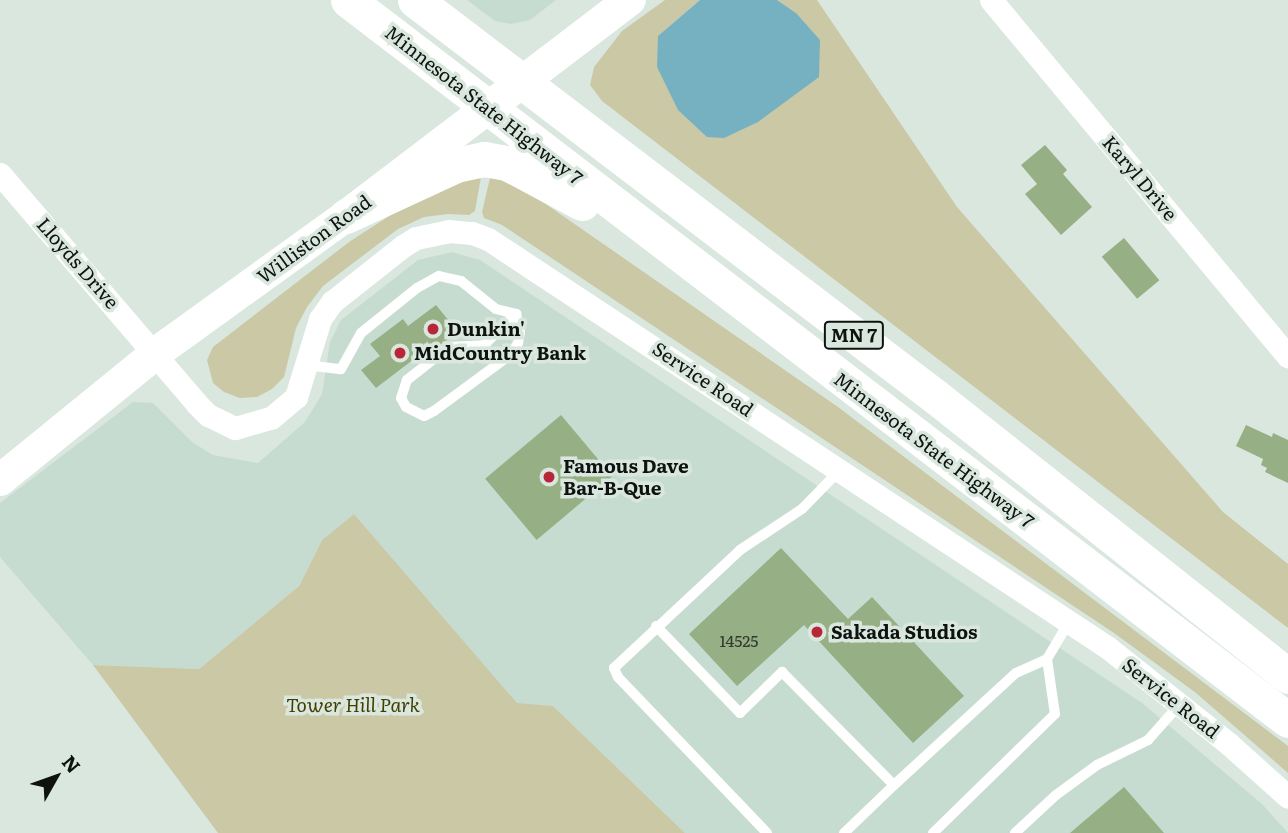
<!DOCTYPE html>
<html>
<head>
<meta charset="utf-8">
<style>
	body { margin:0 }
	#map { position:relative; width:1288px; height:833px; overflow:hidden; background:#dae7df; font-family:Literata,serif }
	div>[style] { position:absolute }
	.built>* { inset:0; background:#c7dcd0 }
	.green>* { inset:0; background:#cbc8a6 }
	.water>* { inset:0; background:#75b1c1 }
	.building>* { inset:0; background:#96af84; transform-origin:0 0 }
	.service>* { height:10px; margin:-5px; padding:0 5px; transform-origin:5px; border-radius:5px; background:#fff }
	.minor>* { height:23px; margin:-11.5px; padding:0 11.5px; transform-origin:11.5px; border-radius:11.5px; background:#fff }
	.secondary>* { height:32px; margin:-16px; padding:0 16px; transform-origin:16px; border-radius:16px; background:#fff }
	.primary>* { height:35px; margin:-17.5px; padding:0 17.5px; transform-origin:17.5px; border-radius:17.5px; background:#fff }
	.dots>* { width:19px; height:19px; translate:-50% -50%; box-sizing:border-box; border:4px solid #dae7df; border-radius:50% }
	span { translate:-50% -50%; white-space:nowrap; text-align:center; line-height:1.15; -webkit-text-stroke:7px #dae7df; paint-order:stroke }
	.number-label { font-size:16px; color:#303a2d }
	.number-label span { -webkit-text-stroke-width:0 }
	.shield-label span { padding:2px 5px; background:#dae7df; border:2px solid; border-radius:5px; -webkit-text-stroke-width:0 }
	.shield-label { font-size:18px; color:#0e1310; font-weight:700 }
	.street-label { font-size:19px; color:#0e1310 }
	.poi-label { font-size:19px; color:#0e1310; font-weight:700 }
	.left { translate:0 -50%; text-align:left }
	.park-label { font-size:19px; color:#433e00; font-style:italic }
	.north { position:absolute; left:21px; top:742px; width:70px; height:70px; -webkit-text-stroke:5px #dae7df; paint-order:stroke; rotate:50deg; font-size:19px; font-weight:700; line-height:28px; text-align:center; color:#0e1310 }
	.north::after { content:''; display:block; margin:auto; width:24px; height:32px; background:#0e1310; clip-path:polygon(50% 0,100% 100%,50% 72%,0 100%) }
</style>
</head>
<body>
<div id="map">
	<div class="built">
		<div style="clip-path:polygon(467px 0,556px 0,530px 20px,511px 24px,495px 21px)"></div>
		<div style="clip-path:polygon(452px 252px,480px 260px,1142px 703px,1262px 804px,1288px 833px,685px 833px,553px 706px,517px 704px,354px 514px,322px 540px,299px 586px,199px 669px,93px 665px,0 557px,0 503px,133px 402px,153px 403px,192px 442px,213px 455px,258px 463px,305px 422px,322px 394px,330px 342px,341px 320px,418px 260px)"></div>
	</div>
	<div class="green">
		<div style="clip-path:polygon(665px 0,700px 0,658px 36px,796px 13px,777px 0,817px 0,957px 207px,1223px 512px,1288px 564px,1288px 628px,602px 101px,590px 85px,594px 67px,622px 31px)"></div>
		<div style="clip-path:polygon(495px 175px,517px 184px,838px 407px,1288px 746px,1288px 773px,1196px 693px,1114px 633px,502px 225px,484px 218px,482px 212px,490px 178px)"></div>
		<div style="clip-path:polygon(481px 177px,475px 211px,469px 215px,448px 214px,424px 217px,398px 229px,323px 286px,307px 307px,296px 328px,284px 377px,272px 389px,257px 397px,240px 398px,224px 392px,213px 383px,207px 360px,213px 347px,349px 242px,448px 178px)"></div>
		<div style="clip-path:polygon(354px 514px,517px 703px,553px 706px,685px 833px,218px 833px,93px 665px,199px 669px,299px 586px,322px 540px)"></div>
	</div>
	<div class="water">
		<div style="clip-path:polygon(700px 0,777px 0,796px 13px,820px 40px,819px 77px,758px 122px,724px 138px,707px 137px,678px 110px,657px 67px,658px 36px)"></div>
	</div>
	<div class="building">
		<div style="clip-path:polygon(1045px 145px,1067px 170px,1063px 174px,1092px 207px,1061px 235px,1025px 194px,1037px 184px,1021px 165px)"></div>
		<div style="left:1124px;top:238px;width:55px;height:29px;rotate:50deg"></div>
		<div style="clip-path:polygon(436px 305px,458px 332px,434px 349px,431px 346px,376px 388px,361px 370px,380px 356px,370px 344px,403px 319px,408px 326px)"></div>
		<div style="left:561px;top:415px;width:80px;height:99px;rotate:50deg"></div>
		<div style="clip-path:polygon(1246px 425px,1272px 437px,1273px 433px,1288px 440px,1288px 483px,1265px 472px,1267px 468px,1261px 465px,1263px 459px,1236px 446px)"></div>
		<div style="clip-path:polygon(781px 548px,848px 619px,872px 597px,964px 696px,913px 743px,804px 625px,737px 686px,689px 634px)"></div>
		<div style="clip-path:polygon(1124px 787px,1164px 833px,1070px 833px)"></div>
	</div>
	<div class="service">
		<div style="left:516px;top:314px;width:18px;rotate:77deg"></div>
		<div style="left:520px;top:332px;width:11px;rotate:100deg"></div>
		<div style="left:518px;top:343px;width:14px;rotate:124deg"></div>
		<div style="left:510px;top:355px;width:94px;rotate:143.6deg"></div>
		<div style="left:434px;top:411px;width:11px;rotate:153deg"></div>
		<div style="left:424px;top:416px;width:20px;rotate:-153deg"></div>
		<div style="left:406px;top:407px;width:10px;rotate:-119deg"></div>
		<div style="left:401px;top:398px;width:19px;rotate:-72deg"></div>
		<div style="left:407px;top:380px;width:53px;rotate:-38.2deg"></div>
		<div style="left:449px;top:347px;width:35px;rotate:-3deg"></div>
		<div style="left:484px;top:345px;width:45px;rotate:-44.1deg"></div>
		<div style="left:306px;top:365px;width:35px;rotate:7deg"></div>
		<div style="left:341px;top:369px;width:41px;rotate:-60.9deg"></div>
		<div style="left:361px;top:333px;width:72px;rotate:-38.8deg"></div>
		<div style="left:417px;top:288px;width:25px;rotate:-29deg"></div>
		<div style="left:439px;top:276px;width:23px;rotate:13deg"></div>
		<div style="left:461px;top:281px;width:45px;rotate:38.7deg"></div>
		<div style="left:496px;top:309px;width:21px;rotate:14deg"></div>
		<div style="left:656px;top:626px;width:121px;rotate:46deg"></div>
		<div style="left:740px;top:713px;width:59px;rotate:-44.3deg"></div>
		<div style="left:782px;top:672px;width:159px;rotate:45.3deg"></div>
		<div style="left:894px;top:785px;width:166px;rotate:-42.6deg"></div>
		<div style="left:1016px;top:673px;width:34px;rotate:-24deg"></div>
		<div style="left:1047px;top:659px;width:43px;rotate:-59.3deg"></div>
		<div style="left:767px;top:833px;width:216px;rotate:-133.7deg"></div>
		<div style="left:618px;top:677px;width:10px;rotate:-114deg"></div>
		<div style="left:614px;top:668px;width:173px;rotate:-43.1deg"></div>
		<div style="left:740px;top:550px;width:74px;rotate:-33.5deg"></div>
		<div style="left:802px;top:509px;width:54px;rotate:-45.7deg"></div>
		<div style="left:844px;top:833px;width:69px;rotate:-43.8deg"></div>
		<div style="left:933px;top:833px;width:170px;rotate:-44.3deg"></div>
		<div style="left:1055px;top:714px;width:56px;rotate:-98.3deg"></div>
		<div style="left:1015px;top:833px;width:56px;rotate:-42.8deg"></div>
		<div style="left:1056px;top:795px;width:51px;rotate:-36.2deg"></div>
		<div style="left:1097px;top:765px;width:57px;rotate:-26.1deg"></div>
		<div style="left:1148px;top:740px;width:48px;rotate:-48.4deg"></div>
	</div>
	<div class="minor">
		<div style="left:991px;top:0;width:464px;rotate:50.2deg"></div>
		<div style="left:0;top:174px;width:301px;rotate:49.4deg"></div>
		<div style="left:196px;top:403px;width:17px;rotate:45deg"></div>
		<div style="left:208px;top:415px;width:30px;rotate:26deg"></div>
		<div style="left:235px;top:428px;width:37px;rotate:-16deg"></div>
		<div style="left:271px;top:418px;width:33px;rotate:-40deg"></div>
		<div style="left:296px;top:397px;width:82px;rotate:-72.9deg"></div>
		<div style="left:320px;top:319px;width:21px;rotate:-55deg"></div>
		<div style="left:332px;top:302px;width:90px;rotate:-38.3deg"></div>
		<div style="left:403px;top:246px;width:15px;rotate:-32deg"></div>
		<div style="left:416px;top:238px;width:33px;rotate:-12deg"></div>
		<div style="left:448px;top:231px;width:24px;rotate:5deg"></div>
		<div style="left:472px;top:233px;width:17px;rotate:21deg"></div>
		<div style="left:488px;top:239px;width:741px;rotate:33.39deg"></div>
		<div style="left:1107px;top:647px;width:156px;rotate:38.5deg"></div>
		<div style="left:1229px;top:744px;width:79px;rotate:41.9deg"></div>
	</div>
	<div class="secondary">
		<div style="left:0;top:480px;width:201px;rotate:-39.1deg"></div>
		<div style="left:156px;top:353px;width:234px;rotate:-35.8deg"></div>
		<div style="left:346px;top:216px;width:357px;rotate:-37.3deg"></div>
	</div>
	<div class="primary">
		<div style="left:348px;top:0;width:1184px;rotate:37.45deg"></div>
		<div style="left:415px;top:0;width:655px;rotate:37.31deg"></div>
		<div style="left:936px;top:397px;width:449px;rotate:38.4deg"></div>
		<div style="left:346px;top:216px;width:121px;rotate:-24.9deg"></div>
		<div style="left:456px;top:165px;width:29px;rotate:-12deg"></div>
		<div style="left:484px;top:159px;width:23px;rotate:10deg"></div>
		<div style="left:507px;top:163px;width:85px;rotate:28.1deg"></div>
	</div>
	<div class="dots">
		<div style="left:433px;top:329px;background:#b82738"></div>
		<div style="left:400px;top:353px;background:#b82738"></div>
		<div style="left:549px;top:477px;background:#b82738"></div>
		<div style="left:817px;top:632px;background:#b82738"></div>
	</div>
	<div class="number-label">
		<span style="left:739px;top:640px">14525</span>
	</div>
	<div class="shield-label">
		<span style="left:854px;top:335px">MN 7</span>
	</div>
	<div class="street-label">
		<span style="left:484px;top:105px;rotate:38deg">Minnesota State Highway 7</span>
		<span style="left:1140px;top:178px;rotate:50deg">Karyl Drive</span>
		<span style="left:314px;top:239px;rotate:-36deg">Williston Road</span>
		<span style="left:78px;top:263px;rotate:49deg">Lloyds Drive</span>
		<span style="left:703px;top:379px;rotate:34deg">Service Road</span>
		<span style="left:934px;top:450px;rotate:37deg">Minnesota State Highway 7</span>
		<span style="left:1171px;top:698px;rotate:38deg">Service Road</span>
	</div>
	<div class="poi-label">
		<span class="left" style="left:447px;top:329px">Dunkin'</span>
		<span class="left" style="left:414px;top:353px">MidCountry Bank</span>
		<span class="left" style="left:563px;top:477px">Famous Dave<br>Bar-B-Que</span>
		<span class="left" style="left:831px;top:632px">Sakada Studios</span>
	</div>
	<div class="park-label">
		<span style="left:353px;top:705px">Tower Hill Park</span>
	</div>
	<div class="north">N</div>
</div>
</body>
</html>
